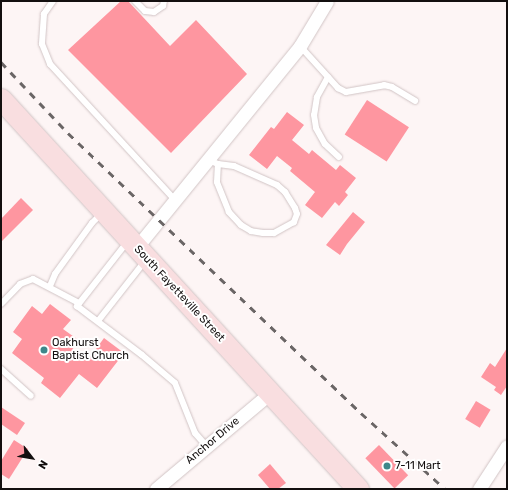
<!DOCTYPE html>
<html>
<head>
<meta charset="utf-8">
<style>
	body { margin:0 }
	#map { position:relative; width:508px; height:490px; overflow:hidden; background:#fdf5f5; font-family:Rubik,sans-serif }
	div>[style] { position:absolute }
	.building>* { inset:0; background:#fe96a0; transform-origin:0 0 }
	.roads { filter:drop-shadow(0 0 1px #d1c4c5) drop-shadow(0 0 1px #d1c4c5) }
	.lane>* { height:6px; margin:-3px; padding:0 3px; transform-origin:3px; border-radius:3px; background:#fff }
	.street>* { height:13px; margin:-6.5px; padding:0 6.5px; transform-origin:6.5px; border-radius:6.5px; background:#fff }
	.primary>* { height:21px; margin:-10.5px; padding:0 10.5px; transform-origin:10.5px; border-radius:10.5px; background:#f9dee0 }
	.rail>* { height:3px; margin-top:-1.5px; transform-origin:0; background:repeating-linear-gradient(90deg,#6a6565 0 7px,transparent 0 14px) }
	.dots>* { width:11px; height:11px; translate:-50% -50%; box-sizing:border-box; border:2px solid #fff; border-radius:50% }
	span { translate:-50% -50%; white-space:nowrap; text-align:center; line-height:1.15; -webkit-text-stroke:4px #fff; paint-order:stroke }
	.street-label { font-size:11px; color:#130f0f }
	.poi-label { font-size:11px; color:#130f0f }
	.left { translate:0 -50%; text-align:left }
	.frame { position:absolute; inset:0; border:2px solid #130f0f; pointer-events:none }
	.north { position:absolute; left:12px; top:438px; width:40px; height:40px; -webkit-text-stroke:3px #fff; paint-order:stroke; rotate:121deg; font-size:11px; font-weight:700; line-height:16px; text-align:center; color:#130f0f }
	.north::after { content:''; display:block; margin:auto; width:14px; height:18px; background:#130f0f; clip-path:polygon(50% 0,100% 100%,50% 72%,0 100%) }
</style>
</head>
<body>
<div id="map">
	<div class="building">
		<div style="clip-path:polygon(121px 1px,128px 1px,170px 46px,196px 20px,247px 74px,171px 153px,68px 50px)"></div>
		<div style="left:367px;top:100px;width:50px;height:41px;rotate:33deg"></div>
		<div style="clip-path:polygon(287px 112px,304px 125px,292px 140px,309px 154px,312px 150px,336px 170px,340px 165px,356px 178px,345px 192px,348px 195px,339px 206px,335px 202px,322px 218px,305px 205px,315px 192px,290px 171px,292px 168px,277px 156px,267px 169px,249px 155px,271px 127px,274px 129px)"></div>
		<div style="clip-path:polygon(21px 198px,33px 210px,1px 242px,1px 219px)"></div>
		<div style="clip-path:polygon(353px 212px,365px 222px,347px 244px,340px 255px,326px 245px)"></div>
		<div style="clip-path:polygon(50px 304px,71px 320px,63px 329px,77px 339px,71px 347px,88px 360px,104px 338px,124px 353px,97px 388px,79px 374px,60px 398px,41px 383px,44px 378px,12px 353px,22px 339px,13px 332px,32px 306px,42px 314px)"></div>
		<div style="clip-path:polygon(507px 348px,507px 386px,501px 395px,494px 390px,496px 387px,481px 377px,490px 363px,495px 367px)"></div>
		<div style="left:476px;top:401px;width:17px;height:21px;rotate:31deg"></div>
		<div style="clip-path:polygon(1px 407px,25px 423px,17px 435px,1px 424px)"></div>
		<div style="clip-path:polygon(14px 440px,28px 449px,9px 479px,1px 474px,1px 461px)"></div>
		<div style="left:379px;top:445px;width:42px;height:19px;rotate:46deg"></div>
		<div style="clip-path:polygon(270px 464px,286px 483px,278px 489px,270px 489px,258px 475px)"></div>
	</div>
	<div class="roads">
		<div class="lane">
			<div style="left:53px;top:1px;width:16px;rotate:125deg"></div>
			<div style="left:44px;top:14px;width:30px;rotate:94deg"></div>
			<div style="left:42px;top:44px;width:22px;rotate:68deg"></div>
			<div style="left:50px;top:64px;width:183px;rotate:47.4deg"></div>
			<div style="left:135px;top:1px;width:14px;rotate:45deg"></div>
			<div style="left:145px;top:11px;width:9px;rotate:6deg"></div>
			<div style="left:154px;top:12px;width:11px;rotate:-34deg"></div>
			<div style="left:163px;top:6px;width:5px;rotate:-79deg"></div>
			<div style="left:300px;top:46px;width:57px;rotate:47.9deg"></div>
			<div style="left:338px;top:88px;width:9px;rotate:27deg"></div>
			<div style="left:346px;top:92px;width:39px;rotate:-10deg"></div>
			<div style="left:384px;top:85px;width:8px;rotate:14deg"></div>
			<div style="left:392px;top:87px;width:27px;rotate:31deg"></div>
			<div style="left:328px;top:77px;width:23px;rotate:119deg"></div>
			<div style="left:317px;top:97px;width:18px;rotate:99deg"></div>
			<div style="left:314px;top:115px;width:13px;rotate:81deg"></div>
			<div style="left:316px;top:128px;width:18px;rotate:61deg"></div>
			<div style="left:325px;top:144px;width:19px;rotate:43deg"></div>
			<div style="left:206px;top:159px;width:13px;rotate:23deg"></div>
			<div style="left:218px;top:164px;width:16px;rotate:7deg"></div>
			<div style="left:234px;top:166px;width:47px;rotate:23.8deg"></div>
			<div style="left:277px;top:185px;width:11px;rotate:41deg"></div>
			<div style="left:285px;top:192px;width:19px;rotate:58deg"></div>
			<div style="left:295px;top:208px;width:6px;rotate:72deg"></div>
			<div style="left:297px;top:214px;width:9px;rotate:111deg"></div>
			<div style="left:294px;top:222px;width:23px;rotate:151deg"></div>
			<div style="left:274px;top:233px;width:11px;rotate:180deg"></div>
			<div style="left:263px;top:233px;width:12px;rotate:-171deg"></div>
			<div style="left:251px;top:231px;width:12px;rotate:-149deg"></div>
			<div style="left:241px;top:225px;width:18px;rotate:-133deg"></div>
			<div style="left:229px;top:212px;width:32px;rotate:-112deg"></div>
			<div style="left:217px;top:182px;width:18px;rotate:-87deg"></div>
			<div style="left:128px;top:241px;width:83px;rotate:128.1deg"></div>
			<div style="left:77px;top:306px;width:81px;rotate:37deg"></div>
			<div style="left:142px;top:355px;width:43px;rotate:40.3deg"></div>
			<div style="left:175px;top:383px;width:54px;rotate:68.2deg"></div>
			<div style="left:195px;top:433px;width:18px;rotate:49deg"></div>
			<div style="left:50px;top:286px;width:13px;rotate:-67deg"></div>
			<div style="left:55px;top:274px;width:63px;rotate:-54deg"></div>
			<div style="left:92px;top:223px;width:13px;rotate:-45deg"></div>
			<div style="left:1px;top:304px;width:28px;rotate:-46deg"></div>
			<div style="left:20px;top:284px;width:14px;rotate:-21deg"></div>
			<div style="left:33px;top:279px;width:52px;rotate:27.6deg"></div>
			<div style="left:98px;top:321px;width:76px;rotate:-51.9deg"></div>
			<div style="left:1px;top:369px;width:40px;rotate:42deg"></div>
		</div>
		<div class="street">
			<div style="left:136px;top:248px;width:260px;rotate:-50.9deg"></div>
			<div style="left:300px;top:46px;width:52px;rotate:-59deg"></div>
			<div style="left:156px;top:489px;width:149px;rotate:-40.1deg"></div>
			<div style="left:479px;top:489px;width:51px;rotate:-56.9deg"></div>
		</div>
		<div class="primary">
			<div style="left:1px;top:99px;width:529px;rotate:47.53deg"></div>
		</div>
	</div>
	<div class="rail">
		<div style="left:1px;top:62px;width:98px;rotate:46.7deg"></div>
		<div style="left:68px;top:133px;width:405px;rotate:43.7deg"></div>
		<div style="left:361px;top:413px;width:113px;rotate:42.1deg"></div>
	</div>
	<div class="dots">
		<div style="left:44px;top:350px;background:#3e878a"></div>
		<div style="left:387px;top:466px;background:#3e878a"></div>
	</div>
	<div class="street-label">
		<span style="left:179px;top:294px;rotate:47deg">South Fayetteville Street</span>
		<span style="left:213px;top:441px;rotate:-40deg">Anchor Drive</span>
	</div>
	<div class="poi-label">
		<span class="left" style="left:52px;top:350px">Oakhurst<br>Baptist Church</span>
		<span class="left" style="left:395px;top:466px">7-11 Mart</span>
	</div>
	<div class="frame"></div>
	<div class="north">N</div>
</div>
</body>
</html>
